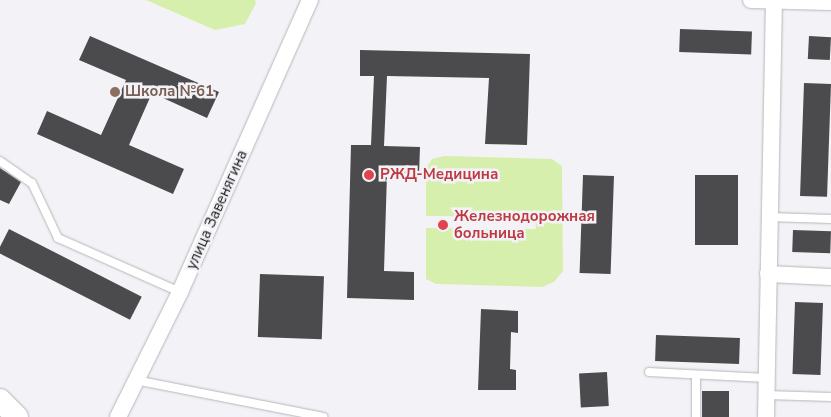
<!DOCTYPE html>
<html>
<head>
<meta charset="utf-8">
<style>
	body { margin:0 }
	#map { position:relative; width:831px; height:417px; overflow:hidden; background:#f3f3f7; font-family:"Nunito Sans",sans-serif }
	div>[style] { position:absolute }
	.green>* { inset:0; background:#d7efac }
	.building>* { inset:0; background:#4b4a4d; transform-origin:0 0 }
	.roads { filter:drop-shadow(0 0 1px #b6b6ba) drop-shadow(0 0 1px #b6b6ba) }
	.lane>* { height:8px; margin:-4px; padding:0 4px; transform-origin:4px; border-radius:4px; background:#fff }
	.street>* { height:16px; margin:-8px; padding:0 8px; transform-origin:8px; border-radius:8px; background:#fff }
	.secondary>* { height:22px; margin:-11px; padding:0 11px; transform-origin:11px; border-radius:11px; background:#fff }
	.dots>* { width:14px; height:14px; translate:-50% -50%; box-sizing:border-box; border:2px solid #f3f3f7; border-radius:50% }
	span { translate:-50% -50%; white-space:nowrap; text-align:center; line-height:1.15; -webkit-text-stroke:5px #f3f3f7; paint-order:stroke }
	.education-label { font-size:15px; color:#785e54; font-weight:700 }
	.left { translate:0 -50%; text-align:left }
	.health-label { font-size:15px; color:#be3a42; font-weight:700 }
	.street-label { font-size:15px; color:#1c1c1d }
</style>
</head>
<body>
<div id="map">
	<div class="green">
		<div style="clip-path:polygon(146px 0,255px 0,256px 3px,245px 24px,215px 30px)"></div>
		<div style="clip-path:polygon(445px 156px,552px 159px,562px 166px,563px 271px,554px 282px,542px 287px,436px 284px,426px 279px,426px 228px,536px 229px,535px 217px,426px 216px,426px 168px,432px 159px)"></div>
	</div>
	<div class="building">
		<div style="left:680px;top:29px;width:72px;height:23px;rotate:2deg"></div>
		<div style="clip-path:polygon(90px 36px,219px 92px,207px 118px,152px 93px,129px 145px,184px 169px,173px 194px,37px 134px,47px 111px,101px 135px,126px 80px,79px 60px)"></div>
		<div style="left:809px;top:36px;width:22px;height:23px;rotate:3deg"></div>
		<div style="clip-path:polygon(360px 50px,530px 54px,527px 145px,485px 144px,489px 78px,387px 76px,384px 146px,420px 147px,419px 175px,387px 174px,384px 271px,414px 272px,414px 300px,347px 298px,351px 145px,371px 145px,374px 76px,360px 76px)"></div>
		<div style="left:804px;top:83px;width:27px;height:113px;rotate:2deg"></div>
		<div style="clip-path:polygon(0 168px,21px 182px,9px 204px,0 200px)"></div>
		<div style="left:583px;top:175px;width:31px;height:98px;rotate:2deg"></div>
		<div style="left:695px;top:175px;width:43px;height:70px"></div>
		<div style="left:9px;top:229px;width:149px;height:26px;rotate:27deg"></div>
		<div style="left:793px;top:230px;width:38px;height:22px;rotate:2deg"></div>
		<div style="left:260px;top:274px;width:64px;height:63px;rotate:2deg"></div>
		<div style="left:795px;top:302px;width:28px;height:72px;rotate:2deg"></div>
		<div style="clip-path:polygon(481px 309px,518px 311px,518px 333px,511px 332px,510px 369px,516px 370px,516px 390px,478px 390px)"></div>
		<div style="left:656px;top:335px;width:84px;height:26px;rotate:2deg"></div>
		<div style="left:607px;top:372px;width:34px;height:28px;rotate:87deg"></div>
		<div style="left:702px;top:391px;width:27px;height:26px"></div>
	</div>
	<div class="roads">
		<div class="lane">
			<div style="left:0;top:161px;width:39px;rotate:35deg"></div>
			<div style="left:32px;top:183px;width:61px;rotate:64.7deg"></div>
			<div style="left:58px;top:238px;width:133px;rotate:23.9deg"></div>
			<div style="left:769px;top:217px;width:62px;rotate:1.8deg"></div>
			<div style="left:649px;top:372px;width:117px;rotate:2.9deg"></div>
			<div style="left:135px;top:380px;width:192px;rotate:11.1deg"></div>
			<div style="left:766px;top:395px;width:65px;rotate:1.8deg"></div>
			<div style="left:696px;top:417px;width:42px;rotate:-90deg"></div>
		</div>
		<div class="street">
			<div style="left:751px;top:0;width:80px;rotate:1.4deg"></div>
			<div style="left:768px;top:274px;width:63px;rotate:2.7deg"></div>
			<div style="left:118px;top:417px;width:140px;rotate:-63.6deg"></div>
			<div style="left:180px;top:292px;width:320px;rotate:-66deg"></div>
			<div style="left:766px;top:417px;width:416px;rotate:-88.9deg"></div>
		</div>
		<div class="secondary">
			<div style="left:0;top:400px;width:24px;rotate:45deg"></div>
		</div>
	</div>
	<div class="dots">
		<div style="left:115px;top:92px;background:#8d6e63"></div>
		<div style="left:369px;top:175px;background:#e0444e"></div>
		<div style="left:443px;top:225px;background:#e0444e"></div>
	</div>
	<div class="education-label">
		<span class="left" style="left:125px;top:92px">Школа №61</span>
	</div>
	<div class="health-label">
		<span class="left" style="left:380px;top:175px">РЖД-Медицина</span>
		<span class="left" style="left:454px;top:225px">Железнодорожная<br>больница</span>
	</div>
	<div class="street-label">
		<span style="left:217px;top:210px;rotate:-66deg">улица Завенягина</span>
	</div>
</div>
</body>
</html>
